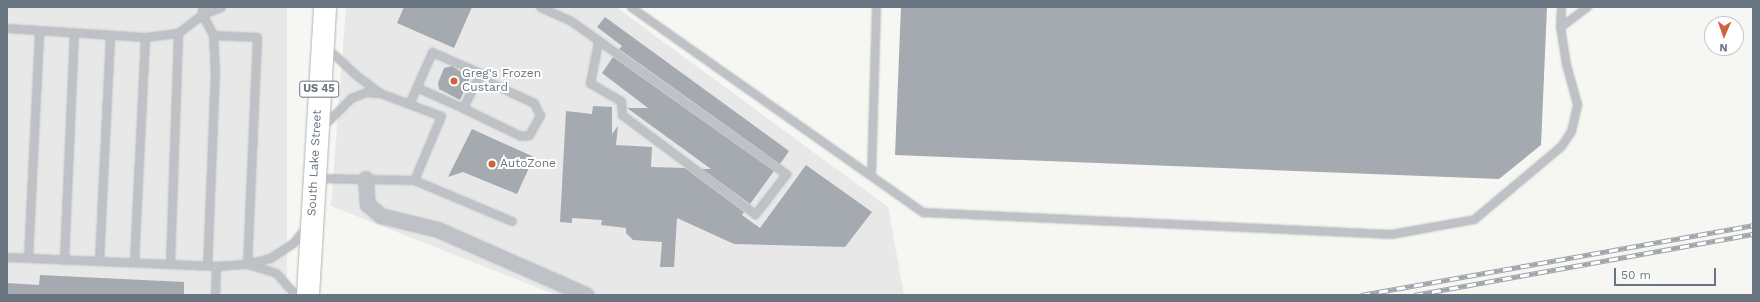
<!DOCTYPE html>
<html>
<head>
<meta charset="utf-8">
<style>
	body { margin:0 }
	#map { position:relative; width:1760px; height:302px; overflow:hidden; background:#f6f6f3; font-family:"Work Sans",sans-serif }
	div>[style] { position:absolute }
	.built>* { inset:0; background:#e7e8e7; transform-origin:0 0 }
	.building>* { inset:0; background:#a4aab0 }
	.roads { filter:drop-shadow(0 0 1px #b2b5b9) drop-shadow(0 0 1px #b2b5b9) }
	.lane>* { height:7px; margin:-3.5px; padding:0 3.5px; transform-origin:3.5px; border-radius:3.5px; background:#bec1c5 }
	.street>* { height:14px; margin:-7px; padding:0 7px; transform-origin:7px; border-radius:7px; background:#bec1c5 }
	.primary>* { height:22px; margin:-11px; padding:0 11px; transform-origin:11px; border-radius:11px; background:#fff }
	.rail>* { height:4.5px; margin-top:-2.25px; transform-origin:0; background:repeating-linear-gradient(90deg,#fff 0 9px,#a0a5aa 0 18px); box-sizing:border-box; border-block:1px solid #a0a5aa }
	.dots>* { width:11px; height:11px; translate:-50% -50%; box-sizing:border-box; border:2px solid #fff; border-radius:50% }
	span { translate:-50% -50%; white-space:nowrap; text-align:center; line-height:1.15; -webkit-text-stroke:4px #fff; paint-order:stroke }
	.shield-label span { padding:1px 3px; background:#fff; border:1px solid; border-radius:3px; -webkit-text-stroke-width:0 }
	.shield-label { font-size:11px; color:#697581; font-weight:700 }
	.poi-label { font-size:12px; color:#697581 }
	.left { translate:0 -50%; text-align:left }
	.street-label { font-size:12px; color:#697581 }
	.frame { position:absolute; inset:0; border:8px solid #697581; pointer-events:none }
	.north { position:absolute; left:1704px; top:16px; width:40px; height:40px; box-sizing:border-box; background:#fff; border:1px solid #c3c8cd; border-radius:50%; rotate:182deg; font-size:11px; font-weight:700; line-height:16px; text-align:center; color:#697581 }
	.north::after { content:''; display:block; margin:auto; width:14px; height:18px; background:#ce633c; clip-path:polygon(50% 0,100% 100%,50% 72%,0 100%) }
	.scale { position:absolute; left:1614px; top:268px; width:102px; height:18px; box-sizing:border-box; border:2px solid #697581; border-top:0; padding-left:5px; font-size:12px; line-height:14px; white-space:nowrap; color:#697581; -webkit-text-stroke:3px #fff; paint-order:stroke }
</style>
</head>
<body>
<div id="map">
	<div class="built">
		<div style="left:7px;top:7px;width:280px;height:288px"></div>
		<div style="clip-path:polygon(346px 7px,616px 7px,888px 207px,904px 295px,556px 295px,331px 206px)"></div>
	</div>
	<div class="building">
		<div style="clip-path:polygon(404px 7px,472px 7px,454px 48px,397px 23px)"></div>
		<div style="clip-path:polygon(901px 7px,1547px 7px,1541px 145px,1499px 179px,895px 155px)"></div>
		<div style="clip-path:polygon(605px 17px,789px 151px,780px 164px,619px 49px,622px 46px,597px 27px)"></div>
		<div style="clip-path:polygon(613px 57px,774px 171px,750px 204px,702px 169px,711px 169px,627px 108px,648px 108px,602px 73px)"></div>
		<div style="clip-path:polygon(452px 66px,470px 78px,460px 100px,439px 89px,438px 83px,444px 68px)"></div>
		<div style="clip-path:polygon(593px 106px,612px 107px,612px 134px,618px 126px,616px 145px,652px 147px,651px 167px,685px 168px,744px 212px,742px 215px,760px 228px,806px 165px,872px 212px,845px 247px,734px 244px,677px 218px,674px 267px,660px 267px,662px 242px,633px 240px,626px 233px,626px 228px,601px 225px,602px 220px,572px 218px,572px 223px,560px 222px,566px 111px,592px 114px)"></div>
		<div style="clip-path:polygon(472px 129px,534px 157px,517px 194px,463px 172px,448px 177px)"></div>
		<div style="clip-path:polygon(40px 275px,184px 282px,184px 295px,7px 295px,7px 283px,39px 285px)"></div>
	</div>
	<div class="roads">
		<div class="lane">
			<div style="left:202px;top:7px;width:7px;rotate:90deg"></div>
			<div style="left:202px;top:14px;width:24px;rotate:62deg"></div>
			<div style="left:213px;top:35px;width:35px;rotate:87deg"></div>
			<div style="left:215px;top:70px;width:195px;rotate:92.3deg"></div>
			<div style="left:540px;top:7px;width:34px;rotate:24deg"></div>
			<div style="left:571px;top:21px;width:264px;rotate:35.4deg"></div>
			<div style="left:786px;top:174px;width:51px;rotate:127.8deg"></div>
			<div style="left:755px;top:214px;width:166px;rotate:-143.3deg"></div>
			<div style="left:622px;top:115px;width:14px;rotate:-94deg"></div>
			<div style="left:621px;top:101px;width:36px;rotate:-150deg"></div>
			<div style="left:590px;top:83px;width:42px;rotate:-79deg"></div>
			<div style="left:631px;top:7px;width:357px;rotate:35.1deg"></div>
			<div style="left:923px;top:212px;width:469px;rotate:2.7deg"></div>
			<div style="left:1391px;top:234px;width:84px;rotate:-10.2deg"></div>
			<div style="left:1474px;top:219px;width:114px;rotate:-40deg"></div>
			<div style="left:1561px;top:146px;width:18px;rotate:-56deg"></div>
			<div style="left:1571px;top:131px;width:28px;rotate:-77deg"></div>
			<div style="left:1577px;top:104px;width:41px;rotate:-105.4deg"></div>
			<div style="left:1566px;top:64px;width:37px;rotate:-99deg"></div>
			<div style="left:1561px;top:7px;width:20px;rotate:93deg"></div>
			<div style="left:1560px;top:27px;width:34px;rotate:-37deg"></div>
			<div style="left:7px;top:28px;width:138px;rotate:3.7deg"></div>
			<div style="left:145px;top:37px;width:33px;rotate:-7deg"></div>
			<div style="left:178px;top:33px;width:31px;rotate:-38deg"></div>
			<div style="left:202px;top:14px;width:20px;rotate:-20deg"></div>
			<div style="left:213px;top:35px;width:44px;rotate:2.6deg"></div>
			<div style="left:257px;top:37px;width:227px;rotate:92.5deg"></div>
			<div style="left:409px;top:104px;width:57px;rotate:-66.1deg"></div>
			<div style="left:432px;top:52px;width:52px;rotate:23.6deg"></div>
			<div style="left:480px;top:73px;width:39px;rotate:116deg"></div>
			<div style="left:463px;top:108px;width:51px;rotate:-155.9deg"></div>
			<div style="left:463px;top:108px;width:64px;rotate:25.8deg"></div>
			<div style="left:521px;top:136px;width:8px;rotate:-7deg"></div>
			<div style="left:529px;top:135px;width:23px;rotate:-61deg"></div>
			<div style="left:540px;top:115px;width:13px;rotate:-117deg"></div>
			<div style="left:534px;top:103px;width:50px;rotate:-155deg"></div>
			<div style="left:489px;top:82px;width:13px;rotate:-135deg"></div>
			<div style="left:324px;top:125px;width:38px;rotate:-45deg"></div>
			<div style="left:351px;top:98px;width:16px;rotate:-22deg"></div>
			<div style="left:366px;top:92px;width:13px;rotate:4deg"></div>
			<div style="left:871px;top:175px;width:168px;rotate:-88.3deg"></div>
			<div style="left:316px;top:178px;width:98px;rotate:1.2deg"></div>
			<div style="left:414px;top:180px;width:69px;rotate:-67.1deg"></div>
			<div style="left:441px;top:116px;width:65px;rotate:-159.3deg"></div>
			<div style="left:380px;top:93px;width:30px;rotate:-143deg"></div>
			<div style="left:356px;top:75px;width:40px;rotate:-137deg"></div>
			<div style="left:414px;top:180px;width:106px;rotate:22.7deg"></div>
			<div style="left:7px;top:257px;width:209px;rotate:2.5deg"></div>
			<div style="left:28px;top:258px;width:228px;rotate:-87.2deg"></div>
			<div style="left:64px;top:260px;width:227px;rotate:-87.5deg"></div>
			<div style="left:99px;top:261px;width:226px;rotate:-87.2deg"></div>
			<div style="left:134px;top:262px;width:225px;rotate:-87.2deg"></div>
			<div style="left:170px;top:264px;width:231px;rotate:-88deg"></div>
			<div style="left:247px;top:264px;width:30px;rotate:17deg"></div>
			<div style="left:276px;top:273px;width:30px;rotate:48deg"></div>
			<div style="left:215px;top:295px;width:29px;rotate:-88deg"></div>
			<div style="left:216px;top:266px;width:31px;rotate:-4deg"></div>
			<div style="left:247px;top:264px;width:24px;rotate:-15deg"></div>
			<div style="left:270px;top:258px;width:27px;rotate:-33deg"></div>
			<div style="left:293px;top:243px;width:19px;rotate:-51deg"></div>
		</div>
		<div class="street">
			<div style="left:366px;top:179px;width:26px;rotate:86deg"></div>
			<div style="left:368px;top:205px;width:17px;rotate:40deg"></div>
			<div style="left:381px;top:216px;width:59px;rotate:13.8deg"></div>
			<div style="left:438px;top:230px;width:162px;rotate:23.7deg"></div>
		</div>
		<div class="primary">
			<div style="left:308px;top:295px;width:289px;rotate:-86.6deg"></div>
		</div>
	</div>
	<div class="rail">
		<div style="left:1361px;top:295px;width:398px;rotate:-10.1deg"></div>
		<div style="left:1414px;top:295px;width:344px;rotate:-10.2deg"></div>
	</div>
	<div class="dots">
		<div style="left:454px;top:81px;background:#ce633c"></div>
		<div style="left:492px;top:164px;background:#ce633c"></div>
	</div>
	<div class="shield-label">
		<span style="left:319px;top:89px">US 45</span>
	</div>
	<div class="poi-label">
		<span class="left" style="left:462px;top:81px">Greg's Frozen<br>Custard</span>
		<span class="left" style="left:500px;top:164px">AutoZone</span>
	</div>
	<div class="street-label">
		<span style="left:315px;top:163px;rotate:-87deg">South Lake Street</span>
	</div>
	<div class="frame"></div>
	<div class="north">N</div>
	<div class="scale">50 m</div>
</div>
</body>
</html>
